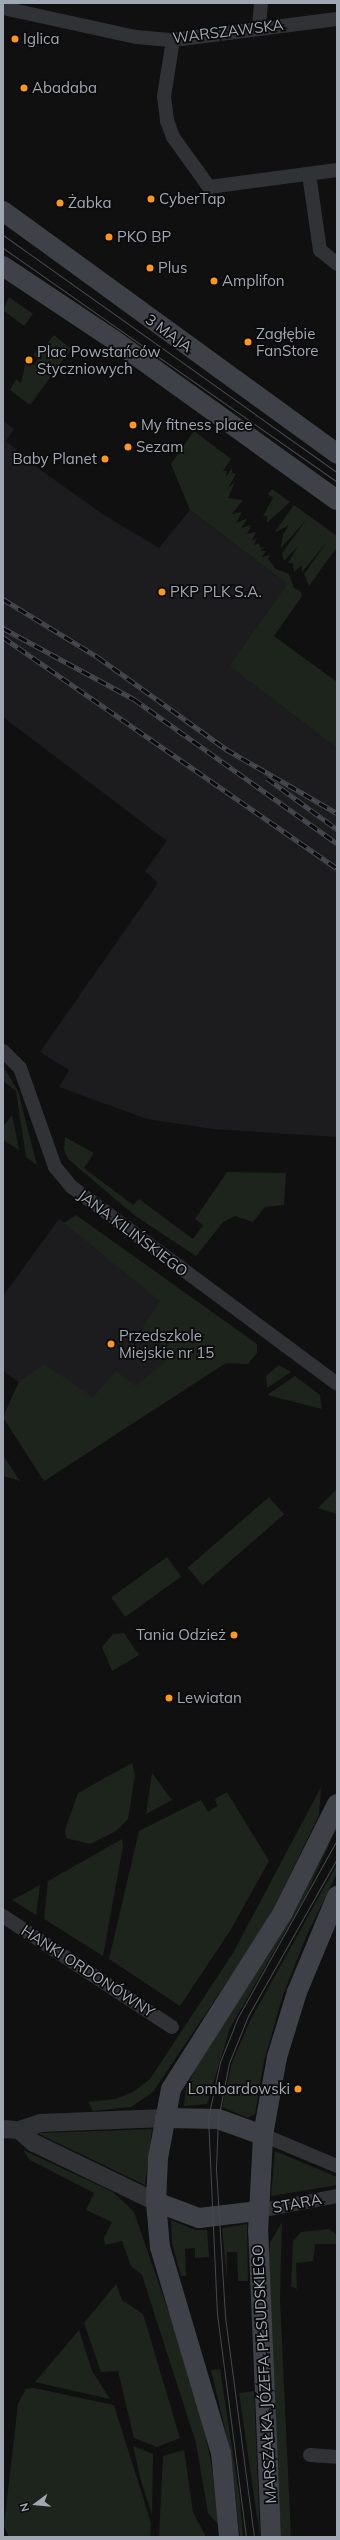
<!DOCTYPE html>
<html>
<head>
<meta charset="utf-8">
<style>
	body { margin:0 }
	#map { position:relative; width:340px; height:2540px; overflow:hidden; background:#101011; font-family:Mulish,sans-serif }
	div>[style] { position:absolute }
	.built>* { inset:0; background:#1c1c1e }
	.green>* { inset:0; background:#1c241c; transform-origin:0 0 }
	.minor>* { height:14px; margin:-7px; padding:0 7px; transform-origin:7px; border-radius:7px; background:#313236 }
	.tertiary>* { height:18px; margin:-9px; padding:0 9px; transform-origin:9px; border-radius:9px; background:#313236 }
	.secondary>* { height:20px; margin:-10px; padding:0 10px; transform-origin:10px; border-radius:10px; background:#3e4147 }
	.tram>* { height:1px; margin:-0.5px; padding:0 0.5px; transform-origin:0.5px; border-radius:0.5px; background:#45484e }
	.rail>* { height:4.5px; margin-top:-2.25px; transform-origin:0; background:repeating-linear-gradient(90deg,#0b0b0c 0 9px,#45484e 0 18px); box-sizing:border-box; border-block:1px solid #45484e }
	.dots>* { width:11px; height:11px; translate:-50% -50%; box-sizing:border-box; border:2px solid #0b0b0c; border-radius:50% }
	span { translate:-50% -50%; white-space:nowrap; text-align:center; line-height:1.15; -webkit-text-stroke:3.5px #0b0b0c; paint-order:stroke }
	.street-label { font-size:15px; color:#a0a8b3 }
	.poi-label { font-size:15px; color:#a0a8b3 }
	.left { translate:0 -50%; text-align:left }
	.right { translate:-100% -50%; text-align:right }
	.frame { position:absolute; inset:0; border:4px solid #a0a8b3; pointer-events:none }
	.north { position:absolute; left:16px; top:2484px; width:40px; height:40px; -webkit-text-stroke:3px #0b0b0c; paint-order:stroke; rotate:254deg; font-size:11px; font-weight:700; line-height:16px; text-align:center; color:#a0a8b3 }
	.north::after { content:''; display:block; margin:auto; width:14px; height:18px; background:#a0a8b3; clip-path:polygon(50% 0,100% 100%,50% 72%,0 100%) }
</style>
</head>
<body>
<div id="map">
	<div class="built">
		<div style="clip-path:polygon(3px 421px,14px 429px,6px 441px,42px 471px,104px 515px,159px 548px,190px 510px,287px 584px,229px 666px,337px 748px,337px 1137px,213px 1129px,147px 1119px,59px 1087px,69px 1070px,40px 1052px,158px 883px,145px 871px,167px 841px,3px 717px)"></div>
		<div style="clip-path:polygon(59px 1219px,211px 1325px,106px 1441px,44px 1481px,3px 1417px,19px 1382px,3px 1371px,3px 1296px)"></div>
	</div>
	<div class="green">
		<div style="clip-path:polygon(9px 297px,33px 314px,24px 326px,3px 310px)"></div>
		<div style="clip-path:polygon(54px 335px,71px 349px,30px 405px,10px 390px,16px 379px,21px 383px,25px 365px,28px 361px,34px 365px,38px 359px,33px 355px,38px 348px,42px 350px)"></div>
		<div style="clip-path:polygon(194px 431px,231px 459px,223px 471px,227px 471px,226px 477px,232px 468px,232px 473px,236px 474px,228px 488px,235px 482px,228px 498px,243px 500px,232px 514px,242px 512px,236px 523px,248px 518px,241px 528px,251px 525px,247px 534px,256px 532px,252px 541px,257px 538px,254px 545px,259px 543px,260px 548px,264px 547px,260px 551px,266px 551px,262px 557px,271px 555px,268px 559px,276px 569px,289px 574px,294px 588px,301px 592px,302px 596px,274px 636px,337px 682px,337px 748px,229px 666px,287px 584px,190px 510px,171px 464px)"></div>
		<div style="clip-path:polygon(272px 489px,290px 502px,267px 523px,267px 516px,263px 516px,273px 498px,268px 494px)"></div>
		<div style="clip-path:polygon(294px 505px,337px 536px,337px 547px,309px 586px,304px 574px,327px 542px,302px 572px,302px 565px,294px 572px,293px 563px,288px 563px,298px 546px,284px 561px,282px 553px,307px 519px,281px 548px,283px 534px,289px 525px,274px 533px)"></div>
		<div style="clip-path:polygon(3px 1066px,18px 1091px,37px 1165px,26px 1157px,16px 1091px,3px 1081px)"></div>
		<div style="clip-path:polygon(12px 1115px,19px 1150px,3px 1140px,3px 1127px)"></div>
		<div style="clip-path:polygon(65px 1137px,94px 1153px,84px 1168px,133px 1205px,139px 1199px,193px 1239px,203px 1225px,195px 1219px,227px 1172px,286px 1173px,284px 1205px,265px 1207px,253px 1222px,235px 1216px,223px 1222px,196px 1256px,134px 1215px,68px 1159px,64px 1150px)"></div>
		<div style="clip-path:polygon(76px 1215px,257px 1344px,257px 1353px,248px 1364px,226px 1363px,44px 1481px,3px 1417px,19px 1382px,44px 1364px,93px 1397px,116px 1371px,136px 1386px,170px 1357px,157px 1339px,139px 1333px,160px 1301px,64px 1223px)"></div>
		<div style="clip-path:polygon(279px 1365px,291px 1372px,267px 1388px,266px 1376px)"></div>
		<div style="clip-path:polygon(295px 1376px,320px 1395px,322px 1409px,267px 1395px)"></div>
		<div style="clip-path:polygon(3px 1455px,20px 1481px,3px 1476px)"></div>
		<div style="clip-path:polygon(337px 1489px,337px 1514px,318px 1508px)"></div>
		<div style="left:269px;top:1497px;width:23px;height:108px;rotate:49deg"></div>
		<div style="left:167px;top:1557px;width:24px;height:69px;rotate:54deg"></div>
		<div style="clip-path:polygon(124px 1633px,139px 1655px,112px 1671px,102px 1647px,113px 1634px)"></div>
		<div style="clip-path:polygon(132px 1763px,135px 1775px,128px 1819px,116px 1831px,90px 1844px,66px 1838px,65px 1830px,78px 1793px)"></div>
		<div style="clip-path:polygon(152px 1773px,172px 1800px,146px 1814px)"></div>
		<div style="clip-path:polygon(321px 1787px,319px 1815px,266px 1924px,153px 2092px,131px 2107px,93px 2111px,88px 2102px,115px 2099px,133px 2092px,150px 2079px,233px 1953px)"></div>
		<div style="clip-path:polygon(227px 1792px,269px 1861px,230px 1931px,180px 2006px,109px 1959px,139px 1831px,201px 1800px,208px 1812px,217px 1806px,215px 1799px)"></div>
		<div style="clip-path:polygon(337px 1827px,306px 1895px,230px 2028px,207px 2104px,184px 2106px,186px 2088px,207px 2044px,285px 1926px)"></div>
		<div style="clip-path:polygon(122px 1839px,123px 1846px,103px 1956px,44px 1919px,48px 1881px)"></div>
		<div style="clip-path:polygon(337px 1864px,337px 1873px,306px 1937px,283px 1995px,264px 2061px,255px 2114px,248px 2118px,222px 2107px,232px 2063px,250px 2021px)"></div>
		<div style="clip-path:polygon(40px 1885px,36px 1915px,12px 1900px)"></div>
		<div style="clip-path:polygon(152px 2129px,145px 2185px,39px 2134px,40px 2133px)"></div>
		<div style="clip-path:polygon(23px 2150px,113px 2192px,134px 2212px,196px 2391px,212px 2467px,218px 2524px,208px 2513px,196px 2443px,142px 2275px,131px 2266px,122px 2241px,105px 2245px,104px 2238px,112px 2222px,86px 2210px,94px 2193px,30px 2160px)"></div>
		<div style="clip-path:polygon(275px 2151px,337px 2177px,337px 2185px,271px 2196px)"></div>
		<div style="clip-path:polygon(171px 2220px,195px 2230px,207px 2230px,209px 2257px,195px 2258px,195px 2248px,185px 2249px,186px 2276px,181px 2276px,172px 2243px)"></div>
		<div style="clip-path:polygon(282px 2222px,280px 2298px,291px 2537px,281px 2537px,269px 2257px,270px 2243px)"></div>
		<div style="clip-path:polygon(247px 2224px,248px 2281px,238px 2281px,237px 2252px,227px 2252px,227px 2280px,222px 2228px)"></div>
		<div style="clip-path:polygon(329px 2229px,337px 2235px,337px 2244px,315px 2244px,313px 2261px,296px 2263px,297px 2289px,291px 2286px,293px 2241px,301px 2232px)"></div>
		<div style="clip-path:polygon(116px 2284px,122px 2300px,143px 2314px,180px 2438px,157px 2447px,134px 2438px,118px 2371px,101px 2372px,84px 2323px)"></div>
		<div style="clip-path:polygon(79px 2330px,92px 2371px,110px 2399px,35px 2382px)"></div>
		<div style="clip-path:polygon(220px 2369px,240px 2500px,243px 2537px,240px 2537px,230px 2450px,211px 2370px)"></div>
		<div style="clip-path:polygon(34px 2388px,114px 2405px,151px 2523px,150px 2537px,9px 2537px,4px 2526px,18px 2404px,26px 2389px)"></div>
		<div style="clip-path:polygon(254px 2391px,260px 2537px,239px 2393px)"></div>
		<div style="clip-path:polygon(133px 2446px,153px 2454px,152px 2515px,141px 2481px)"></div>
		<div style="clip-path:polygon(184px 2450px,193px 2512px,206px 2537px,159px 2537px,163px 2456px)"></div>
	</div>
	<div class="minor">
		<div style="left:3px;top:8px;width:136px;rotate:12.3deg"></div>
		<div style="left:136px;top:37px;width:37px;rotate:5deg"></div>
		<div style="left:173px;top:40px;width:165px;rotate:-7.3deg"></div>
		<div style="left:259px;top:26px;width:23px;rotate:-85deg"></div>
		<div style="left:173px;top:40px;width:57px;rotate:99.1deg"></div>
		<div style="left:164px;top:96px;width:25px;rotate:83deg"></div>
		<div style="left:167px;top:121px;width:17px;rotate:69deg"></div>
		<div style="left:173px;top:137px;width:62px;rotate:54.2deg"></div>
		<div style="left:209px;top:187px;width:129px;rotate:-7.6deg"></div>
		<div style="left:309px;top:174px;width:77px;rotate:81.8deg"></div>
		<div style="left:320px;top:250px;width:22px;rotate:39deg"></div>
		<div style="left:3px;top:1051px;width:24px;rotate:45deg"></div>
		<div style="left:20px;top:1068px;width:105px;rotate:70.5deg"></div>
		<div style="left:55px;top:1167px;width:26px;rotate:50deg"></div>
		<div style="left:72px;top:1187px;width:330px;rotate:36.6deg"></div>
		<div style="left:3px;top:1916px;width:202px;rotate:33.3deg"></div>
		<div style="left:263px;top:2135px;width:80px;rotate:22.7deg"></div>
		<div style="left:258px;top:2211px;width:80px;rotate:-10.8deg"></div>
		<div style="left:310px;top:2455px;width:27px;rotate:4deg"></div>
	</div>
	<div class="tertiary">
		<div style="left:3px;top:2129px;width:16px;rotate:4deg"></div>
		<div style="left:19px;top:2130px;width:22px;rotate:-18deg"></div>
		<div style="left:40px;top:2123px;width:125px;rotate:-2.3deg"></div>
		<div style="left:19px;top:2130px;width:20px;rotate:41deg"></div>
		<div style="left:34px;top:2143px;width:136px;rotate:25.8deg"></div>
	</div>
	<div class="secondary">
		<div style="left:3px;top:211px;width:413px;rotate:36deg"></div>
		<div style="left:3px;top:266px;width:133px;rotate:33.7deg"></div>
		<div style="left:114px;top:340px;width:274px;rotate:35.7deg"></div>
		<div style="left:165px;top:2118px;width:53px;rotate:1.1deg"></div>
		<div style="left:218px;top:2119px;width:48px;rotate:19.6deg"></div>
		<div style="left:156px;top:2202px;width:46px;rotate:20.4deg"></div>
		<div style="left:199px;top:2218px;width:59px;rotate:-6.8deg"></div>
		<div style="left:229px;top:2537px;width:84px;rotate:-95.4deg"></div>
		<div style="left:221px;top:2453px;width:215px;rotate:-106.5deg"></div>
		<div style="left:160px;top:2247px;width:45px;rotate:-95.1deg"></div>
		<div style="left:156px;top:2202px;width:44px;rotate:-87.4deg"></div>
		<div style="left:158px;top:2158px;width:70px;rotate:-79.3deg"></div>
		<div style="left:171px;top:2089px;width:207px;rotate:-57.6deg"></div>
		<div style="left:282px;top:1914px;width:123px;rotate:-63.4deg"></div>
		<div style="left:271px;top:2537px;width:305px;rotate:-92.4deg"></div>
		<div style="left:258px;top:2232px;width:97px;rotate:-87deg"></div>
		<div style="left:263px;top:2135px;width:79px;rotate:-79.8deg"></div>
		<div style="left:277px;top:2057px;width:68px;rotate:-72.9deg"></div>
		<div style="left:297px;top:1992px;width:104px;rotate:-67.4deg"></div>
	</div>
	<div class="tram">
		<div style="left:3px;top:235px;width:410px;rotate:35.4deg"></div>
		<div style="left:3px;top:248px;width:408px;rotate:35deg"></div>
		<div style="left:246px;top:2537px;width:224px;rotate:-97.4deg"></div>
		<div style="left:217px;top:2315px;width:197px;rotate:-92.6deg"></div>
		<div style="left:208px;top:2118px;width:57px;rotate:-77.9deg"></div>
		<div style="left:220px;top:2062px;width:48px;rotate:-68.2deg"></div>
		<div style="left:238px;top:2017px;width:203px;rotate:-60.8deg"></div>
		<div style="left:254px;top:2537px;width:223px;rotate:-97.5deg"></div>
		<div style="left:225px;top:2316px;width:148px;rotate:-93.5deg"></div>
		<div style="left:216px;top:2168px;width:49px;rotate:-87.7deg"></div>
		<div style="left:218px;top:2119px;width:57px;rotate:-78.9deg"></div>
		<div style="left:229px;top:2063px;width:51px;rotate:-68deg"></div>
		<div style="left:248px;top:2016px;width:180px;rotate:-60.5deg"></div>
	</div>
	<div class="rail">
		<div style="left:3px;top:599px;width:111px;rotate:31.4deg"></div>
		<div style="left:98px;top:657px;width:158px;rotate:35.7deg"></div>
		<div style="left:226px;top:749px;width:128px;rotate:30deg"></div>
		<div style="left:3px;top:628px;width:149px;rotate:28.5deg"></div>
		<div style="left:134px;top:699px;width:249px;rotate:35.4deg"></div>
		<div style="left:3px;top:637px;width:406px;rotate:34.7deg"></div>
		<div style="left:267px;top:778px;width:87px;rotate:36.1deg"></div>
	</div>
	<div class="dots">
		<div style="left:15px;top:39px;background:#fd981c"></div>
		<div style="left:24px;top:88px;background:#fd981c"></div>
		<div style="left:151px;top:199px;background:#fd981c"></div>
		<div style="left:60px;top:203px;background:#fd981c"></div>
		<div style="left:109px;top:237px;background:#fd981c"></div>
		<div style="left:150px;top:268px;background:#fd981c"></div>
		<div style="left:214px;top:281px;background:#fd981c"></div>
		<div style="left:248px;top:342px;background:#fd981c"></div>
		<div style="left:29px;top:360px;background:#fd981c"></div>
		<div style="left:133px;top:425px;background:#fd981c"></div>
		<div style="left:128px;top:447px;background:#fd981c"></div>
		<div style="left:105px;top:459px;background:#fd981c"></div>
		<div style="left:162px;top:592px;background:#fd981c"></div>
		<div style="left:111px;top:1344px;background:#fd981c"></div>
		<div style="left:234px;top:1635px;background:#fd981c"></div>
		<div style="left:169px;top:1698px;background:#fd981c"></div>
		<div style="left:298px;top:2089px;background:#fd981c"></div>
	</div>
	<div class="street-label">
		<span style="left:228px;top:31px;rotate:-7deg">WARSZAWSKA</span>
		<span style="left:169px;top:333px;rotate:36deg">3 MAJA</span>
		<span style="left:133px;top:1233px;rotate:37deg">JANA KILIŃSKIEGO</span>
		<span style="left:88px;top:1971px;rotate:33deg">HANKI ORDONÓWNY</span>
		<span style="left:297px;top:2203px;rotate:-11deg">STARA</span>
		<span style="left:264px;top:2374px;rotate:-93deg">MARSZAŁKA JÓZEFA PIŁSUDSKIEGO</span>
	</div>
	<div class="poi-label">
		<span class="left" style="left:23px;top:39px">Iglica</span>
		<span class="left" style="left:32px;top:88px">Abadaba</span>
		<span class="left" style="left:159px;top:199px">CyberTap</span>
		<span class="left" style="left:68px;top:203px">Żabka</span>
		<span class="left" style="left:117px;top:237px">PKO BP</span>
		<span class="left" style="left:158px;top:268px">Plus</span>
		<span class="left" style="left:222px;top:281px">Amplifon</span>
		<span class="left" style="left:256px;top:342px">Zagłębie<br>FanStore</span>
		<span class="left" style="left:37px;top:360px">Plac Powstańców<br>Styczniowych</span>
		<span class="left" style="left:141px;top:425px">My fitness place</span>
		<span class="left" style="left:136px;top:447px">Sezam</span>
		<span class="right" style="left:97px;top:459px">Baby Planet</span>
		<span class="left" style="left:170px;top:592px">PKP PLK S.A.</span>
		<span class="left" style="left:119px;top:1344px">Przedszkole<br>Miejskie nr 15</span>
		<span class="right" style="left:226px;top:1635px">Tania Odzież</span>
		<span class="left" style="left:177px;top:1698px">Lewiatan</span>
		<span class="right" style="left:290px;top:2089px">Lombardowski</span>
	</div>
	<div class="frame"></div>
	<div class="north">N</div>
</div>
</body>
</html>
